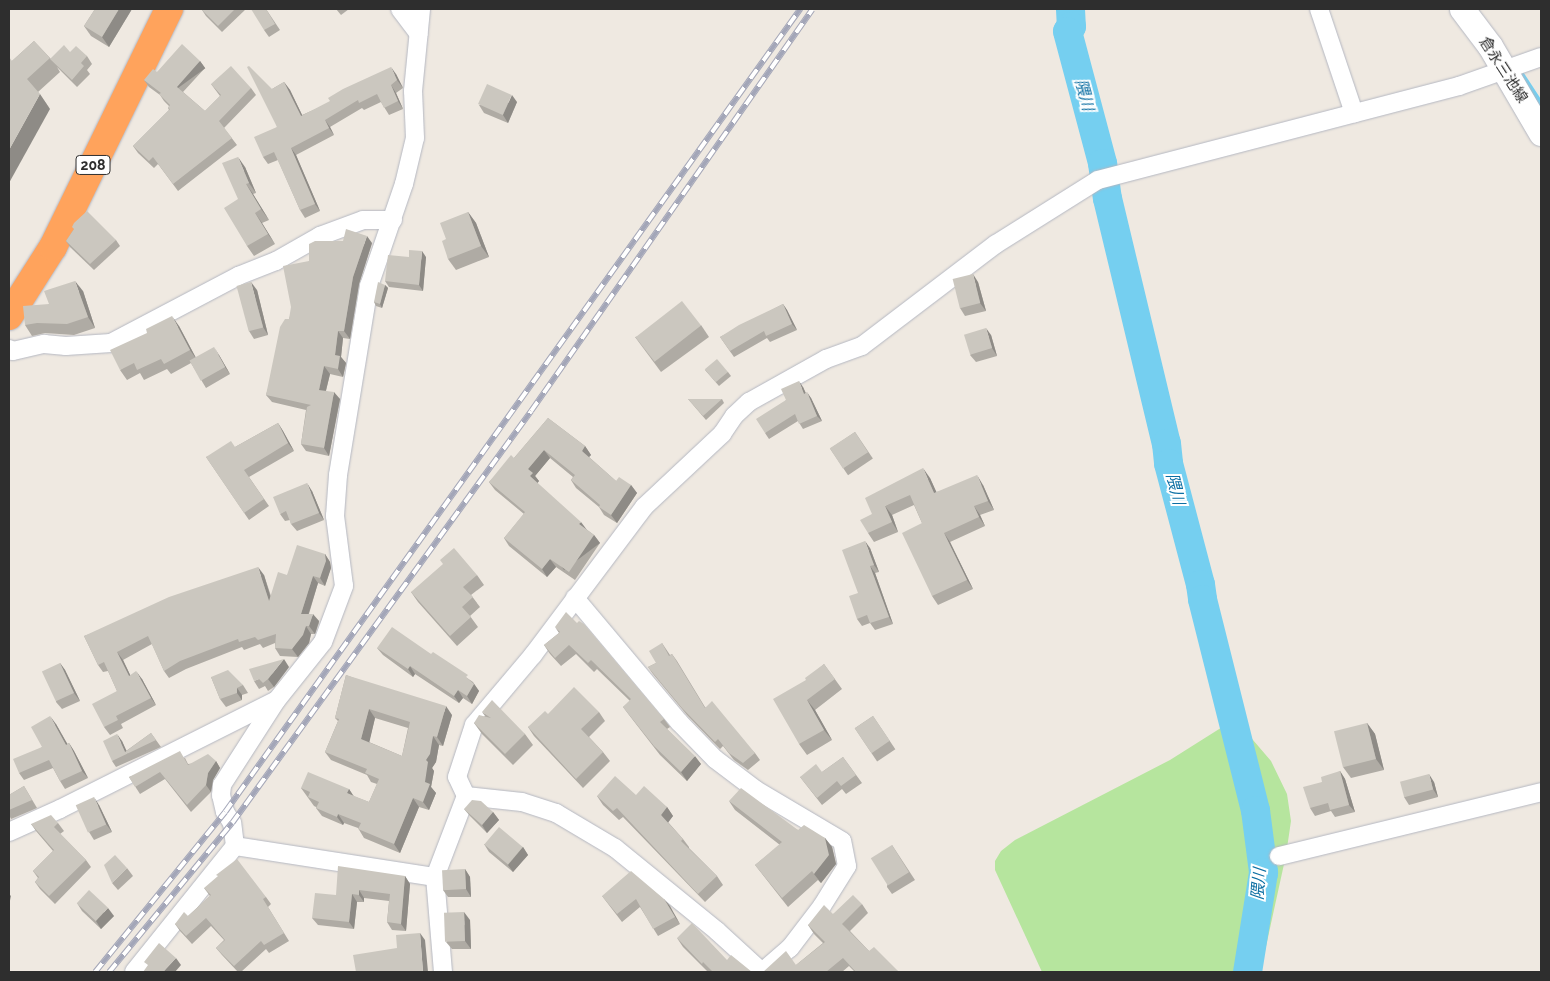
<!DOCTYPE html>
<html>
<head>
<meta charset="utf-8">
<style>
	body { margin:0 }
	#map { position:relative; width:1550px; height:981px; overflow:hidden; background:#efe9e1; font-family:Raleway,"Noto Sans JP",sans-serif }
	div>[style] { position:absolute }
	.green>* { inset:0; background:#b6e59e }
	.stream>* { height:5px; margin:-2.5px; padding:0 2.5px; transform-origin:2.5px; border-radius:2.5px; background:#75cff0 }
	.river>* { height:29px; margin:-14.5px; padding:0 14.5px; transform-origin:14.5px; border-radius:14.5px; background:#75cff0 }
	.roads { filter:drop-shadow(0 0 1px #b4b7c1) drop-shadow(0 0 1px #b4b7c1) }
	.street>* { height:18px; margin:-9px; padding:0 9px; transform-origin:9px; border-radius:9px; background:#fff }
	.secondary>* { height:25px; margin:-12.5px; padding:0 12.5px; transform-origin:12.5px; border-radius:12.5px; background:#fff }
	.highway>* { height:28px; margin:-14px; padding:0 14px; transform-origin:14px; border-radius:14px; background:#ffa35c }
	.rail>* { height:5.5px; margin-top:-2.75px; transform-origin:0; background:repeating-linear-gradient(90deg,#fff 0 11px,#a3a6b8 0 22px); box-sizing:border-box; border-block:1px solid #a3a6b8 }
	.wall>* { inset:0; background:#afaba4; transform-origin:0 0 }
	.shaded-wall>* { inset:0; background:#8e8b86; transform-origin:0 0 }
	.building>* { inset:0; background:#cbc7bf; transform-origin:0 0 }
	span { translate:-50% -50%; white-space:nowrap; text-align:center; line-height:1.15; -webkit-text-stroke:4px #fff; paint-order:stroke }
	.shield-label span { padding:1px 4px; background:#fff; border:1px solid; border-radius:4px; -webkit-text-stroke-width:0 }
	.shield-label { font-size:14px; color:#2e2e2e; font-weight:700 }
	.street-label { font-size:15px; color:#2e2e2e }
	.water-label { font-size:16px; color:#0d6fa3; font-style:italic }
	.frame { position:absolute; inset:0; border:10px solid #2e2e2e; pointer-events:none }
</style>
</head>
<body>
<div id="map">
	<div class="green">
		<div style="clip-path:polygon(1235px 719px,1271px 761px,1287px 794px,1291px 821px,1286px 855px,1263px 960px,1236px 972px,1042px 972px,995px 870px,995px 861px,1001px 851px,1015px 840px,1170px 760px)"></div>
	</div>
	<div class="stream">
		<div style="left:1518px;top:69px;width:42px;rotate:56.7deg"></div>
	</div>
	<div class="river">
		<div style="left:1070px;top:9px;width:17px;rotate:87deg"></div>
		<div style="left:1071px;top:26px;width:6px;rotate:129deg"></div>
		<div style="left:1067px;top:31px;width:137px;rotate:75.1deg"></div>
		<div style="left:1102px;top:163px;width:35px;rotate:82deg"></div>
		<div style="left:1107px;top:198px;width:252px;rotate:76.5deg"></div>
		<div style="left:1166px;top:443px;width:20px;rotate:84deg"></div>
		<div style="left:1168px;top:463px;width:125px;rotate:75.2deg"></div>
		<div style="left:1200px;top:584px;width:15px;rotate:82deg"></div>
		<div style="left:1202px;top:599px;width:218px;rotate:75.9deg"></div>
		<div style="left:1255px;top:810px;width:63px;rotate:82.6deg"></div>
		<div style="left:1263px;top:872px;width:101px;rotate:99.1deg"></div>
	</div>
	<div class="roads">
		<div class="street">
			<div style="left:400px;top:9px;width:31px;rotate:53deg"></div>
			<div style="left:1319px;top:9px;width:110px;rotate:71.4deg"></div>
			<div style="left:9px;top:349px;width:4px;rotate:27deg"></div>
			<div style="left:13px;top:351px;width:32px;rotate:-13deg"></div>
			<div style="left:44px;top:344px;width:22px;rotate:5deg"></div>
			<div style="left:66px;top:346px;width:45px;rotate:-3.8deg"></div>
			<div style="left:111px;top:343px;width:144px;rotate:-27.8deg"></div>
			<div style="left:238px;top:276px;width:41px;rotate:-21.5deg"></div>
			<div style="left:276px;top:261px;width:51px;rotate:-29.6deg"></div>
			<div style="left:320px;top:236px;width:46px;rotate:-20.4deg"></div>
			<div style="left:363px;top:220px;width:30px"></div>
			<div style="left:466px;top:796px;width:56px;rotate:6.1deg"></div>
			<div style="left:522px;top:802px;width:36px;rotate:18deg"></div>
			<div style="left:556px;top:813px;width:69px;rotate:30.7deg"></div>
			<div style="left:615px;top:848px;width:132px;rotate:39.1deg"></div>
			<div style="left:717px;top:931px;width:61px;rotate:42.3deg"></div>
			<div style="left:762px;top:972px;width:37px;rotate:-41deg"></div>
			<div style="left:790px;top:948px;width:53px;rotate:-52.7deg"></div>
			<div style="left:822px;top:906px;width:47px;rotate:-58deg"></div>
			<div style="left:847px;top:866px;width:25px;rotate:-101deg"></div>
			<div style="left:842px;top:841px;width:100px;rotate:-149.3deg"></div>
			<div style="left:756px;top:790px;width:51px;rotate:-142.9deg"></div>
			<div style="left:715px;top:759px;width:52px;rotate:-134.2deg"></div>
			<div style="left:679px;top:722px;width:162px;rotate:-130deg"></div>
			<div style="left:9px;top:832px;width:56px;rotate:-24.3deg"></div>
			<div style="left:60px;top:809px;width:241px;rotate:-26.7deg"></div>
			<div style="left:235px;top:846px;width:202px;rotate:8.8deg"></div>
			<div style="left:1279px;top:856px;width:270px;rotate:-13.7deg"></div>
			<div style="left:134px;top:972px;width:161px;rotate:-51.3deg"></div>
			<div style="left:235px;top:846px;width:23px;rotate:-97deg"></div>
			<div style="left:232px;top:823px;width:13px;rotate:-122deg"></div>
			<div style="left:225px;top:812px;width:17px;rotate:-103deg"></div>
			<div style="left:221px;top:795px;width:10px;rotate:-84deg"></div>
			<div style="left:222px;top:785px;width:100px;rotate:-57.3deg"></div>
			<div style="left:276px;top:701px;width:75px;rotate:-51.5deg"></div>
			<div style="left:323px;top:642px;width:60px;rotate:-69.4deg"></div>
			<div style="left:344px;top:586px;width:71px;rotate:-97.3deg"></div>
			<div style="left:335px;top:516px;width:41px;rotate:-85.8deg"></div>
			<div style="left:338px;top:475px;width:192px;rotate:-80.7deg"></div>
			<div style="left:369px;top:286px;width:108px;rotate:-71.1deg"></div>
			<div style="left:404px;top:184px;width:47px;rotate:-76.6deg"></div>
			<div style="left:415px;top:138px;width:47px;rotate:-92.4deg"></div>
			<div style="left:413px;top:91px;width:82px;rotate:-84.4deg"></div>
			<div style="left:443px;top:972px;width:95px;rotate:-94.8deg"></div>
			<div style="left:435px;top:877px;width:87px;rotate:-69.1deg"></div>
			<div style="left:466px;top:796px;width:21px;rotate:-115deg"></div>
			<div style="left:457px;top:777px;width:55px;rotate:-71.9deg"></div>
			<div style="left:474px;top:725px;width:92px;rotate:-49.9deg"></div>
			<div style="left:533px;top:655px;width:185px;rotate:-53.1deg"></div>
			<div style="left:644px;top:507px;width:107px;rotate:-43.1deg"></div>
			<div style="left:722px;top:434px;width:22px;rotate:-56deg"></div>
			<div style="left:734px;top:416px;width:21px;rotate:-43deg"></div>
			<div style="left:749px;top:402px;width:88px;rotate:-29.2deg"></div>
			<div style="left:826px;top:359px;width:38px;rotate:-20deg"></div>
			<div style="left:862px;top:346px;width:168px;rotate:-37.3deg"></div>
			<div style="left:996px;top:244px;width:120px;rotate:-32.1deg"></div>
			<div style="left:1098px;top:180px;width:373px;rotate:-14.6deg"></div>
			<div style="left:1459px;top:86px;width:87px;rotate:-19.5deg"></div>
		</div>
		<div class="secondary">
			<div style="left:1462px;top:9px;width:46px;rotate:52.9deg"></div>
			<div style="left:1490px;top:46px;width:101px;rotate:59.6deg"></div>
		</div>
		<div class="highway">
			<div style="left:9px;top:316px;width:82px;rotate:-57.5deg"></div>
			<div style="left:53px;top:247px;width:265px;rotate:-64deg"></div>
		</div>
	</div>
	<div class="rail">
		<div style="left:9px;top:10px;width:1px;rotate:-90deg"></div>
		<div style="left:95px;top:972px;width:206px;rotate:-50.9deg"></div>
		<div style="left:225px;top:812px;width:988px;rotate:-54.39deg"></div>
		<div style="left:109px;top:972px;width:193px;rotate:-50.5deg"></div>
		<div style="left:232px;top:823px;width:509px;rotate:-54.03deg"></div>
		<div style="left:531px;top:411px;width:490px;rotate:-55deg"></div>
	</div>
	<div class="wall">
		<div style="clip-path:polygon(95px 9px,132px 9px,109px 47px,91px 36px,84px 26px)"></div>
		<div style="clip-path:polygon(203px 9px,246px 9px,222px 32px,206px 16px,202px 10px)"></div>
		<div style="clip-path:polygon(266px 9px,280px 30px,269px 37px,264px 30px)"></div>
		<div style="clip-path:polygon(336px 9px,349px 9px,341px 15px)"></div>
		<div style="clip-path:polygon(34px 41px,51px 59px,70px 52px,87px 56px,92px 64px,87px 70px,90px 74px,77px 87px,57px 67px,60px 72px,38px 92px,50px 109px,12px 61px)"></div>
		<div style="clip-path:polygon(200px 61px,205px 68px,183px 92px,205px 111px,220px 96px,211px 84px,251px 88px,256px 95px,224px 128px,237px 145px,178px 191px,158px 164px,154px 168px,138px 153px,133px 146px,169px 110px,168px 108px,169px 106px,164px 101px,160px 95px,149px 87px,144px 80px,157px 72px)"></div>
		<div style="clip-path:polygon(396px 74px,403px 88px,396px 93px,403px 109px,389px 115px,381px 102px,364px 110px,362px 108px,330px 127px,334px 135px,296px 155px,320px 211px,305px 218px,300px 210px,278px 160px,268px 164px,263px 157px,277px 127px,272px 89px,284px 82px,290px 90px,302px 115px)"></div>
		<div style="clip-path:polygon(517px 102px,508px 123px,484px 113px,479px 105px)"></div>
		<div style="clip-path:polygon(245px 167px,256px 193px,253px 194px,269px 220px,262px 223px,275px 244px,254px 256px,247px 246px,238px 199px)"></div>
		<div style="clip-path:polygon(468px 212px,476px 223px,489px 257px,456px 270px,448px 259px,446px 239px)"></div>
		<div style="clip-path:polygon(74px 229px,116px 240px,120px 246px,94px 270px,70px 247px,66px 241px)"></div>
		<div style="clip-path:polygon(372px 243px,359px 284px,350px 339px,343px 338px,341px 357px,346px 363px,343px 377px,330px 374px,326px 391px,340px 399px,329px 456px,306px 451px,301px 444px,306px 410px,272px 402px,266px 395px,289px 319px,309px 261px)"></div>
		<div style="clip-path:polygon(426px 257px,423px 291px,389px 287px,385px 281px)"></div>
		<div style="clip-path:polygon(978px 282px,986px 311px,965px 316px,960px 308px)"></div>
		<div style="clip-path:polygon(385px 285px,388px 288px,382px 308px,376px 306px,374px 302px)"></div>
		<div style="clip-path:polygon(257px 290px,268px 335px,254px 339px,249px 331px)"></div>
		<div style="clip-path:polygon(83px 291px,95px 328px,74px 335px,45px 333px,32px 336px,25px 325px,49px 304px)"></div>
		<div style="clip-path:polygon(783px 304px,787px 310px,797px 330px,770px 342px,767px 338px,734px 357px,720px 337px)"></div>
		<div style="clip-path:polygon(701px 325px,709px 337px,661px 372px,635px 337px)"></div>
		<div style="clip-path:polygon(179px 326px,196px 358px,219px 355px,230px 374px,206px 388px,191px 363px,171px 374px,167px 369px,144px 380px,140px 373px,127px 380px,120px 370px)"></div>
		<div style="clip-path:polygon(991px 335px,997px 356px,976px 362px,970px 355px)"></div>
		<div style="clip-path:polygon(705px 370px,728px 372px,731px 376px,719px 386px)"></div>
		<div style="clip-path:polygon(803px 387px,806px 393px,811px 398px,822px 421px,803px 429px,798px 421px,769px 439px,765px 433px,786px 400px)"></div>
		<div style="clip-path:polygon(688px 399px,722px 399px,724px 403px,706px 420px)"></div>
		<div style="clip-path:polygon(548px 418px,585px 446px,591px 455px,589px 457px,616px 481px,631px 485px,637px 493px,617px 523px,604px 515px,599px 507px,576px 488px,571px 480px,573px 477px,550px 458px,535px 476px,539px 481px,537px 483px,586px 529px,594px 535px,600px 543px,575px 580px,556px 567px,547px 577px,509px 546px,504px 538px,524px 514px,495px 490px,489px 482px,514px 458px)"></div>
		<div style="clip-path:polygon(278px 423px,283px 431px,294px 451px,249px 477px,269px 506px,249px 520px,206px 457px,235px 447px)"></div>
		<div style="left:855px;top:432px;width:32px;height:30px;rotate:56deg"></div>
		<div style="clip-path:polygon(930px 478px,936px 492px,983px 485px,994px 510px,980px 515px,985px 526px,950px 542px,973px 589px,938px 605px,932px 596px,922px 523px,914px 505px,892px 515px,898px 532px,874px 542px,868px 533px,872px 514px)"></div>
		<div style="clip-path:polygon(312px 491px,324px 520px,297px 531px,291px 524px,290px 520px,285px 521px,280px 514px)"></div>
		<div style="clip-path:polygon(870px 548px,879px 572px,875px 573px,893px 624px,875px 630px,870px 623px,862px 626px,857px 619px,858px 593px)"></div>
		<div style="clip-path:polygon(325px 554px,330px 562px,331px 568px,325px 586px,318px 583px,309px 614px,319px 621px,319px 623px,315px 634px,311px 634px,309px 643px,298px 657px,280px 656px,275px 648px,275px 643px,263px 648px,260px 644px,244px 650px,242px 647px,186px 669px,169px 678px,164px 671px,152px 644px,123px 660px,130px 675px,142px 679px,156px 705px,121px 724px,123px 728px,110px 735px,104px 727px,117px 691px,108px 671px,103px 672px,98px 665px,84px 636px,264px 575px,271px 596px,287px 575px)"></div>
		<div style="clip-path:polygon(477px 575px,484px 585px,471px 595px,480px 607px,470px 616px,478px 627px,457px 646px,418px 602px,411px 592px)"></div>
		<div style="clip-path:polygon(555px 627px,664px 719px,670px 727px,667px 729px,701px 764px,687px 781px,660px 755px,629px 715px,623px 707px,630px 701px,597px 669px,594px 672px,576px 654px,561px 666px,550px 654px,544px 645px,559px 633px)"></div>
		<div style="clip-path:polygon(662px 643px,670px 655px,672px 654px,677px 661px,705px 707px,755px 753px,760px 760px,748px 770px,734px 760px,723px 746px,720px 749px,687px 715px,653px 674px,648px 667px,656px 663px)"></div>
		<div style="clip-path:polygon(377px 648px,431px 654px,473px 682px,479px 691px,472px 704px,463px 698px,459px 703px,415px 674px,413px 677px,383px 655px)"></div>
		<div style="clip-path:polygon(60px 663px,65px 670px,80px 701px,62px 709px,56px 702px)"></div>
		<div style="clip-path:polygon(824px 664px,842px 689px,815px 710px,832px 740px,807px 755px,799px 744px,806px 680px)"></div>
		<div style="clip-path:polygon(289px 667px,274px 687px,268px 691px,265px 686px,259px 689px,254px 681px)"></div>
		<div style="clip-path:polygon(evenodd,346px 675px,452px 715px,443px 746px,439px 745px,436px 762px,432px 768px,434px 771px,431px 787px,436px 793px,429px 810px,419px 807px,400px 853px,364px 838px,358px 828px,344px 823px,343px 825px,322px 816px,316px 808px,316px 807px,314px 806px,301px 788px,349px 789px,353px 796px,369px 802px,377px 784px,371px 782px,367px 775px,331px 760px,325px 752px,338px 721px,335px 718px,346px 675px,375px 718px,408px 728px,402px 756px,369px 742px,375px 718px)"></div>
		<div style="clip-path:polygon(211px 677px,243px 685px,248px 693px,242px 695px,242px 700px,226px 707px,220px 699px)"></div>
		<div style="clip-path:polygon(482px 712px,525px 734px,533px 745px,513px 765px,482px 734px,474px 723px,485px 716px)"></div>
		<div style="clip-path:polygon(599px 712px,605px 721px,589px 737px,603px 752px,610px 761px,583px 788px,534px 736px,528px 727px,548px 714px)"></div>
		<div style="left:873px;top:716px;width:40px;height:22px;rotate:56deg"></div>
		<div style="clip-path:polygon(1367px 723px,1375px 734px,1384px 770px,1351px 778px,1343px 767px)"></div>
		<div style="clip-path:polygon(56px 724px,67px 744px,69px 743px,74px 751px,88px 778px,65px 789px,60px 781px,53px 768px,24px 780px,19px 773px,42px 747px)"></div>
		<div style="clip-path:polygon(151px 733px,161px 747px,116px 767px,112px 761px,122px 741px,126px 751px)"></div>
		<div style="clip-path:polygon(843px 757px,862px 783px,846px 794px,842px 789px,822px 805px,800px 777px,822px 772px)"></div>
		<div style="clip-path:polygon(185px 758px,188px 764px,216px 761px,220px 768px,213px 780px,211px 792px,191px 812px,165px 779px,140px 794px,129px 777px)"></div>
		<div style="clip-path:polygon(1340px 771px,1345px 779px,1355px 812px,1335px 817px,1331px 811px,1315px 816px,1310px 808px,1322px 782px)"></div>
		<div style="clip-path:polygon(1434px 782px,1438px 797px,1409px 805px,1404px 797px)"></div>
		<div style="clip-path:polygon(24px 786px,37px 808px,11px 819px,9px 815px,9px 795px)"></div>
		<div style="clip-path:polygon(636px 795px,667px 807px,673px 816px,668px 822px,683px 839px,689px 847px,689px 848px,717px 876px,723px 885px,705px 902px,623px 817px,619px 820px,603px 805px,597px 796px)"></div>
		<div style="clip-path:polygon(729px 801px,798px 830px,825px 838px,832px 847px,836px 864px,821px 883px,818px 880px,788px 907px,755px 865px,780px 845px,735px 810px)"></div>
		<div style="clip-path:polygon(99px 805px,112px 832px,94px 840px,89px 832px)"></div>
		<div style="clip-path:polygon(464px 809px,493px 812px,499px 820px,487px 833px,470px 816px)"></div>
		<div style="clip-path:polygon(58px 823px,64px 831px,60px 834px,86px 860px,91px 867px,55px 904px,40px 889px,35px 882px,38px 878px,33px 871px,53px 851px,36px 831px,31px 824px)"></div>
		<div style="clip-path:polygon(484px 844px,523px 847px,528px 855px,513px 872px,489px 852px)"></div>
		<div style="clip-path:polygon(892px 845px,915px 880px,892px 894px,887px 887px)"></div>
		<div style="clip-path:polygon(127px 868px,133px 876px,118px 890px,112px 883px)"></div>
		<div style="clip-path:polygon(465px 869px,470px 877px,471px 897px,448px 897px,443px 890px)"></div>
		<div style="clip-path:polygon(405px 876px,410px 884px,406px 931px,392px 930px,387px 922px,389px 901px,364px 898px,364px 902px,357px 902px,354px 929px,318px 925px,312px 918px,336px 895px)"></div>
		<div style="clip-path:polygon(204px 888px,266px 897px,271px 904px,268px 907px,289px 941px,269px 953px,266px 949px,241px 972px,238px 972px,222px 955px,216px 948px,224px 940px,211px 926px,192px 944px,180px 931px,175px 924px,188px 916px,210px 896px)"></div>
		<div style="clip-path:polygon(602px 896px,664px 899px,680px 924px,658px 936px,640px 907px,622px 922px)"></div>
		<div style="clip-path:polygon(77px 903px,114px 916px,101px 929px,82px 911px)"></div>
		<div style="clip-path:polygon(862px 904px,868px 913px,850px 931px,869px 951px,899px 972px,855px 972px,849px 966px,842px 972px,760px 972px,796px 965px,823px 943px,814px 934px,808px 925px,833px 914px)"></div>
		<div style="clip-path:polygon(470px 920px,471px 949px,452px 949px,446px 942px)"></div>
		<div style="clip-path:polygon(677px 938px,752px 972px,710px 972px,709px 971px,708px 972px,683px 947px)"></div>
	</div>
	<div class="shaded-wall">
		<div style="clip-path:polygon(119px 9px,132px 9px,109px 47px,102px 37px)"></div>
		<div style="left:200px;top:61px;width:9px;height:35px;rotate:54deg"></div>
		<div style="clip-path:polygon(391px 67px,396px 74px,403px 88px,397px 80px)"></div>
		<div style="clip-path:polygon(284px 82px,290px 90px,306px 123px,301px 116px)"></div>
		<div style="clip-path:polygon(391px 85px,396px 93px,403px 109px,398px 101px)"></div>
		<div style="clip-path:polygon(40px 94px,50px 109px,9px 183px,9px 150px)"></div>
		<div style="clip-path:polygon(512px 95px,517px 102px,508px 123px,503px 115px)"></div>
		<div style="clip-path:polygon(325px 120px,330px 127px,334px 135px,329px 128px)"></div>
		<div style="clip-path:polygon(291px 148px,296px 155px,320px 211px,315px 204px)"></div>
		<div style="clip-path:polygon(238px 157px,245px 167px,256px 193px,249px 183px)"></div>
		<div style="clip-path:polygon(246px 184px,253px 194px,269px 220px,261px 209px)"></div>
		<div style="clip-path:polygon(468px 212px,476px 223px,489px 257px,481px 246px)"></div>
		<div style="clip-path:polygon(255px 213px,262px 223px,275px 244px,268px 234px)"></div>
		<div style="clip-path:polygon(367px 236px,372px 243px,359px 284px,350px 339px,344px 331px,353px 277px)"></div>
		<div style="clip-path:polygon(422px 251px,426px 257px,423px 291px,419px 285px)"></div>
		<div style="clip-path:polygon(973px 274px,978px 282px,986px 311px,980px 303px)"></div>
		<div style="clip-path:polygon(75px 281px,83px 291px,95px 328px,88px 317px)"></div>
		<div style="clip-path:polygon(251px 282px,257px 290px,268px 335px,263px 327px)"></div>
		<div style="clip-path:polygon(385px 285px,388px 288px,382px 308px,380px 304px)"></div>
		<div style="clip-path:polygon(783px 304px,787px 310px,797px 330px,792px 324px)"></div>
		<div style="clip-path:polygon(172px 316px,179px 326px,197px 360px,190px 350px)"></div>
		<div style="clip-path:polygon(986px 328px,991px 335px,997px 356px,992px 348px)"></div>
		<div style="clip-path:polygon(338px 331px,343px 338px,341px 357px,346px 363px,343px 377px,338px 369px,335px 355px)"></div>
		<div style="clip-path:polygon(214px 347px,219px 355px,230px 374px,225px 367px)"></div>
		<div style="clip-path:polygon(324px 366px,330px 374px,324px 398px,319px 390px)"></div>
		<div style="clip-path:polygon(799px 381px,803px 387px,808px 399px,804px 394px)"></div>
		<div style="clip-path:polygon(334px 392px,340px 399px,329px 456px,324px 448px)"></div>
		<div style="clip-path:polygon(807px 392px,811px 398px,822px 421px,817px 416px)"></div>
		<div style="clip-path:polygon(278px 423px,283px 431px,294px 451px,288px 443px)"></div>
		<div style="clip-path:polygon(585px 446px,591px 455px,587px 459px,582px 451px)"></div>
		<div style="clip-path:polygon(544px 450px,550px 458px,535px 476px,539px 481px,536px 485px,530px 476px,528px 469px)"></div>
		<div style="clip-path:polygon(923px 468px,930px 478px,941px 502px,934px 493px)"></div>
		<div style="clip-path:polygon(977px 475px,983px 485px,994px 510px,988px 501px)"></div>
		<div style="clip-path:polygon(307px 483px,312px 491px,324px 520px,319px 513px)"></div>
		<div style="clip-path:polygon(631px 485px,637px 493px,617px 523px,611px 515px)"></div>
		<div style="clip-path:polygon(885px 506px,892px 515px,898px 532px,892px 522px)"></div>
		<div style="clip-path:polygon(974px 506px,980px 515px,985px 526px,979px 517px)"></div>
		<div style="clip-path:polygon(581px 522px,587px 530px,579px 524px)"></div>
		<div style="clip-path:polygon(944px 533px,950px 542px,973px 589px,967px 580px)"></div>
		<div style="left:594px;top:535px;width:10px;height:45px;rotate:53deg"></div>
		<div style="clip-path:polygon(865px 541px,870px 548px,879px 572px,874px 565px)"></div>
		<div style="clip-path:polygon(325px 554px,330px 562px,331px 568px,325px 586px,320px 578px)"></div>
		<div style="clip-path:polygon(550px 559px,556px 567px,547px 577px,542px 569px)"></div>
		<div style="clip-path:polygon(870px 566px,875px 573px,893px 624px,889px 617px)"></div>
		<div style="clip-path:polygon(258px 567px,264px 575px,274px 609px,269px 601px)"></div>
		<div style="clip-path:polygon(313px 576px,318px 583px,306px 622px,301px 614px)"></div>
		<div style="clip-path:polygon(313px 614px,319px 621px,315px 634px,309px 626px)"></div>
		<div style="clip-path:polygon(306px 626px,311px 634px,309px 643px,298px 657px,292px 649px)"></div>
		<div style="clip-path:polygon(117px 652px,123px 660px,134px 683px,129px 676px)"></div>
		<div style="clip-path:polygon(284px 659px,289px 667px,274px 687px,268px 679px)"></div>
		<div style="clip-path:polygon(60px 663px,65px 670px,80px 701px,74px 693px)"></div>
		<div style="clip-path:polygon(410px 666px,415px 674px,413px 677px,408px 669px)"></div>
		<div style="clip-path:polygon(136px 671px,142px 679px,156px 705px,151px 698px)"></div>
		<div style="clip-path:polygon(474px 684px,479px 691px,472px 704px,467px 696px)"></div>
		<div style="clip-path:polygon(237px 688px,242px 695px,242px 700px,237px 693px)"></div>
		<div style="clip-path:polygon(458px 690px,463px 698px,459px 703px,454px 696px)"></div>
		<div style="clip-path:polygon(807px 700px,815px 710px,832px 740px,824px 730px)"></div>
		<div style="clip-path:polygon(446px 706px,452px 715px,443px 746px,437px 737px)"></div>
		<div style="clip-path:polygon(369px 709px,375px 718px,368px 748px,361px 739px)"></div>
		<div style="clip-path:polygon(50px 716px,56px 724px,72px 752px,66px 745px)"></div>
		<div style="clip-path:polygon(1367px 723px,1375px 734px,1384px 770px,1376px 759px)"></div>
		<div style="clip-path:polygon(117px 734px,122px 741px,128px 754px,125px 752px)"></div>
		<div style="clip-path:polygon(433px 736px,439px 745px,436px 762px,432px 768px,434px 771px,431px 787px,436px 793px,429px 810px,423px 802px,426px 760px)"></div>
		<div style="clip-path:polygon(69px 743px,74px 751px,88px 778px,82px 771px)"></div>
		<div style="clip-path:polygon(695px 756px,701px 764px,687px 781px,681px 772px)"></div>
		<div style="clip-path:polygon(216px 761px,220px 768px,213px 780px,211px 792px,206px 785px,208px 773px)"></div>
		<div style="clip-path:polygon(1340px 771px,1345px 779px,1355px 812px,1349px 805px)"></div>
		<div style="clip-path:polygon(1429px 774px,1434px 782px,1438px 797px,1433px 789px)"></div>
		<div style="clip-path:polygon(349px 789px,355px 798px,347px 793px)"></div>
		<div style="clip-path:polygon(94px 797px,99px 805px,112px 832px,106px 824px)"></div>
		<div style="clip-path:polygon(413px 798px,419px 807px,400px 853px,394px 844px)"></div>
		<div style="clip-path:polygon(667px 807px,673px 816px,667px 824px,661px 815px)"></div>
		<div style="clip-path:polygon(493px 812px,499px 820px,487px 833px,482px 825px)"></div>
		<div style="clip-path:polygon(338px 814px,344px 823px,343px 825px,337px 817px)"></div>
		<div style="clip-path:polygon(825px 838px,832px 847px,836px 864px,821px 883px,814px 874px)"></div>
		<div style="clip-path:polygon(523px 847px,528px 855px,513px 872px,508px 865px)"></div>
		<div style="clip-path:polygon(465px 869px,470px 877px,471px 897px,466px 889px)"></div>
		<div style="clip-path:polygon(405px 876px,410px 884px,406px 931px,401px 924px)"></div>
		<div style="clip-path:polygon(359px 890px,364px 898px,364px 902px,359px 895px)"></div>
		<div style="clip-path:polygon(9px 894px,11px 896px,9px 905px)"></div>
		<div style="clip-path:polygon(352px 894px,357px 902px,354px 929px,349px 922px)"></div>
		<div style="clip-path:polygon(664px 899px,670px 906px,680px 924px,675px 917px)"></div>
		<div style="clip-path:polygon(108px 908px,114px 916px,101px 929px,96px 921px)"></div>
		<div style="clip-path:polygon(464px 912px,470px 920px,471px 949px,465px 941px)"></div>
		<div style="clip-path:polygon(420px 933px,425px 940px,428px 972px,423px 972px)"></div>
		<div style="clip-path:polygon(176px 958px,181px 965px,175px 972px,163px 972px)"></div>
	</div>
	<div class="building">
		<div style="clip-path:polygon(95px 9px,119px 9px,102px 37px,84px 26px)"></div>
		<div style="clip-path:polygon(203px 9px,235px 9px,218px 26px,202px 10px)"></div>
		<div style="clip-path:polygon(251px 9px,266px 9px,275px 24px,264px 30px)"></div>
		<div style="clip-path:polygon(34px 41px,50px 58px,27px 79px,40px 94px,9px 150px,9px 57px,12px 61px)"></div>
		<div style="clip-path:polygon(182px 44px,200px 61px,177px 87px,205px 111px,221px 95px,211px 84px,231px 66px,251px 88px,219px 121px,232px 138px,173px 184px,153px 157px,149px 161px,133px 146px,170px 109px,168px 108px,170px 105px,159px 94px,161px 93px,144px 80px,153px 69px,157px 72px)"></div>
		<div style="clip-path:polygon(64px 45px,70px 52px,76px 46px,87px 56px,81px 63px,84px 66px,72px 80px,50px 59px)"></div>
		<div style="clip-path:polygon(249px 66px,272px 89px,284px 82px,301px 116px,330px 101px,328px 98px,343px 89px,391px 67px,397px 80px,391px 85px,398px 101px,384px 108px,377px 94px,359px 103px,358px 100px,325px 120px,329px 128px,291px 148px,315px 204px,300px 210px,274px 152px,263px 157px,254px 137px,277px 127px,247px 67px)"></div>
		<div style="left:487px;top:84px;width:27px;height:22px;rotate:24deg"></div>
		<div style="clip-path:polygon(238px 157px,249px 183px,246px 184px,261px 209px,255px 213px,268px 234px,247px 246px,224px 208px,238px 199px,222px 163px)"></div>
		<div style="clip-path:polygon(87px 211px,116px 240px,90px 264px,66px 241px,74px 229px,72px 227px,74px 223px)"></div>
		<div style="clip-path:polygon(468px 212px,481px 246px,448px 259px,442px 241px,446px 239px,440px 223px)"></div>
		<div style="clip-path:polygon(346px 229px,367px 236px,353px 277px,344px 331px,338px 331px,335px 355px,340px 356px,338px 369px,324px 366px,319px 390px,334px 392px,324px 448px,301px 444px,307px 407px,311px 405px,266px 395px,280px 327px,285px 319px,289px 319px,291px 307px,283px 266px,309px 261px,309px 244px,315px 241px,343px 241px)"></div>
		<div style="clip-path:polygon(409px 250px,422px 251px,419px 285px,385px 281px,388px 255px,409px 257px)"></div>
		<div style="left:973px;top:274px;width:30px;height:21px;rotate:76deg"></div>
		<div style="clip-path:polygon(75px 281px,88px 317px,67px 324px,37px 323px,25px 325px,23px 306px,49px 304px,44px 291px)"></div>
		<div style="left:251px;top:282px;width:47px;height:15px;rotate:75deg"></div>
		<div style="clip-path:polygon(378px 282px,385px 285px,380px 304px,374px 302px)"></div>
		<div style="left:682px;top:301px;width:31px;height:59px;rotate:52deg"></div>
		<div style="clip-path:polygon(783px 304px,792px 324px,766px 336px,764px 331px,730px 351px,720px 337px,739px 325px)"></div>
		<div style="clip-path:polygon(172px 316px,190px 350px,164px 364px,161px 359px,137px 370px,134px 363px,120px 370px,110px 350px,147px 333px,146px 329px)"></div>
		<div style="left:986px;top:328px;width:21px;height:23px;rotate:73deg"></div>
		<div style="left:214px;top:347px;width:23px;height:28px;rotate:61deg"></div>
		<div style="left:717px;top:359px;width:17px;height:16px;rotate:50deg"></div>
		<div style="clip-path:polygon(799px 381px,804px 394px,807px 392px,817px 416px,799px 424px,795px 414px,765px 433px,756px 419px,786px 400px,781px 389px)"></div>
		<div style="clip-path:polygon(688px 399px,722px 399px,703px 416px)"></div>
		<div style="clip-path:polygon(548px 418px,585px 446px,582px 451px,616px 481px,619px 477px,631px 485px,611px 515px,599px 507px,600px 505px,571px 480px,575px 475px,544px 450px,528px 469px,533px 473px,530px 476px,581px 522px,579px 524px,594px 535px,569px 572px,550px 559px,542px 569px,504px 538px,525px 512px,489px 482px,511px 455px,514px 458px)"></div>
		<div style="clip-path:polygon(278px 423px,288px 443px,244px 470px,264px 499px,244px 513px,206px 457px,231px 441px,235px 447px)"></div>
		<div style="left:855px;top:432px;width:24px;height:30px;rotate:57deg"></div>
		<div style="clip-path:polygon(923px 468px,934px 493px,977px 475px,988px 501px,974px 506px,979px 517px,944px 533px,967px 580px,932px 596px,902px 533px,922px 523px,910px 495px,885px 506px,892px 522px,868px 533px,860px 520px,872px 514px,865px 498px)"></div>
		<div style="clip-path:polygon(307px 483px,319px 513px,291px 524px,286px 511px,280px 514px,273px 497px)"></div>
		<div style="clip-path:polygon(865px 541px,874px 565px,870px 566px,889px 617px,870px 623px,867px 615px,857px 619px,849px 596px,858px 593px,842px 550px)"></div>
		<div style="clip-path:polygon(297px 545px,325px 554px,326px 561px,320px 578px,313px 576px,301px 614px,313px 614px,309px 626px,306px 626px,303px 635px,292px 649px,275px 648px,276px 634px,258px 640px,255px 637px,239px 642px,238px 639px,180px 661px,164px 671px,148px 636px,117px 652px,129px 676px,136px 671px,151px 698px,116px 716px,118px 720px,104px 727px,92px 704px,117px 691px,104px 662px,98px 665px,84px 636px,169px 597px,258px 567px,269px 601px,278px 572px,287px 575px)"></div>
		<div style="clip-path:polygon(454px 548px,477px 575px,463px 587px,473px 597px,462px 607px,471px 617px,450px 636px,411px 592px,443px 564px,440px 560px)"></div>
		<div style="clip-path:polygon(566px 612px,577px 623px,579px 621px,584px 624px,664px 719px,660px 722px,695px 756px,681px 772px,654px 746px,623px 707px,631px 699px,591px 660px,588px 663px,569px 645px,555px 658px,544px 645px,560px 632px,555px 627px)"></div>
		<div style="clip-path:polygon(392px 627px,431px 654px,433px 652px,468px 675px,466px 677px,474px 684px,467px 696px,458px 690px,454px 696px,410px 666px,408px 669px,377px 648px)"></div>
		<div style="clip-path:polygon(662px 643px,669px 656px,672px 654px,705px 708px,712px 701px,755px 753px,743px 763px,729px 753px,718px 739px,715px 742px,682px 708px,648px 667px,656px 663px,649px 651px)"></div>
		<div style="clip-path:polygon(284px 659px,268px 679px,263px 683px,259px 679px,254px 681px,249px 669px)"></div>
		<div style="left:60px;top:663px;width:33px;height:20px;rotate:65deg"></div>
		<div style="clip-path:polygon(824px 664px,835px 679px,807px 700px,824px 730px,799px 744px,773px 699px,806px 680px,805px 678px)"></div>
		<div style="clip-path:polygon(228px 670px,243px 685px,237px 688px,237px 693px,220px 699px,211px 677px)"></div>
		<div style="clip-path:polygon(evenodd,346px 675px,446px 706px,437px 737px,433px 736px,430px 754px,426px 760px,428px 762px,425px 782px,430px 784px,423px 802px,413px 798px,394px 844px,358px 829px,361px 823px,338px 814px,337px 817px,316px 808px,319px 802px,308px 797px,310px 792px,301px 788px,308px 772px,349px 789px,347px 793px,369px 802px,379px 779px,365px 773px,367px 769px,325px 752px,339px 719px,335px 718px,346px 675px,369px 709px,410px 722px,402px 756px,361px 739px,369px 709px)"></div>
		<div style="clip-path:polygon(574px 687px,599px 712px,581px 729px,603px 752px,576px 779px,528px 727px,545px 711px,548px 714px)"></div>
		<div style="clip-path:polygon(492px 700px,525px 734px,505px 754px,474px 723px,479px 715px,491px 718px,482px 712px)"></div>
		<div style="clip-path:polygon(50px 716px,66px 745px,69px 743px,82px 771px,60px 781px,49px 760px,19px 773px,13px 759px,42px 747px,31px 727px)"></div>
		<div style="left:873px;top:716px;width:30px;height:22px;rotate:56deg"></div>
		<div style="left:1367px;top:723px;width:37px;height:34px;rotate:76deg"></div>
		<div style="clip-path:polygon(151px 733px,156px 740px,112px 761px,103px 741px,117px 734px,125px 752px)"></div>
		<div style="clip-path:polygon(180px 751px,188px 765px,208px 754px,216px 761px,208px 773px,206px 785px,187px 805px,160px 772px,135px 787px,129px 777px)"></div>
		<div style="clip-path:polygon(843px 757px,856px 775px,841px 786px,837px 781px,817px 798px,800px 777px,816px 764px,822px 772px)"></div>
		<div style="clip-path:polygon(1340px 771px,1349px 805px,1330px 810px,1328px 803px,1310px 808px,1303px 787px,1322px 782px,1321px 777px)"></div>
		<div style="left:1429px;top:774px;width:16px;height:30px;rotate:75deg"></div>
		<div style="clip-path:polygon(615px 776px,636px 795px,644px 786px,667px 807px,661px 815px,683px 839px,681px 841px,717px 876px,698px 894px,617px 808px,613px 811px,597px 796px)"></div>
		<div style="clip-path:polygon(24px 786px,32px 800px,9px 810px,9px 795px)"></div>
		<div style="clip-path:polygon(741px 788px,798px 830px,804px 825px,825px 838px,829px 855px,814px 874px,812px 871px,782px 898px,755px 865px,782px 842px,729px 801px)"></div>
		<div style="left:94px;top:797px;width:30px;height:20px;rotate:66deg"></div>
		<div style="clip-path:polygon(472px 800px,481px 801px,493px 812px,482px 825px,464px 809px)"></div>
		<div style="clip-path:polygon(51px 815px,58px 823px,54px 827px,86px 860px,49px 896px,35px 882px,39px 877px,33px 871px,54px 850px,31px 824px)"></div>
		<div style="left:499px;top:827px;width:31px;height:23px;rotate:40deg"></div>
		<div style="left:892px;top:845px;width:32px;height:25px;rotate:58deg"></div>
		<div style="clip-path:polygon(115px 855px,127px 868px,112px 883px,104px 865px)"></div>
		<div style="clip-path:polygon(237px 859px,266px 897px,263px 899px,284px 933px,264px 945px,261px 941px,234px 966px,216px 948px,225px 940px,206px 918px,186px 936px,175px 924px,184px 912px,188px 916px,211px 895px,204px 888px,218px 876px,216px 875px)"></div>
		<div style="clip-path:polygon(338px 866px,405px 876px,401px 924px,387px 922px,390px 894px,359px 890px,359px 895px,352px 894px,349px 922px,312px 918px,315px 893px,336px 895px)"></div>
		<div style="left:465px;top:869px;width:20px;height:23px;rotate:87deg"></div>
		<div style="clip-path:polygon(631px 871px,664px 899px,675px 917px,653px 929px,636px 899px,617px 914px,602px 896px)"></div>
		<div style="left:89px;top:890px;width:26px;height:18px;rotate:43deg"></div>
		<div style="clip-path:polygon(853px 895px,862px 904px,842px 924px,869px 951px,874px 947px,899px 972px,856px 972px,843px 958px,826px 972px,760px 972px,763px 972px,786px 951px,796px 965px,825px 942px,808px 925px,824px 905px,833px 914px)"></div>
		<div style="left:464px;top:912px;width:29px;height:20px;rotate:88deg"></div>
		<div style="clip-path:polygon(692px 923px,727px 960px,731px 955px,752px 972px,713px 972px,703px 962px,702px 964px,677px 938px)"></div>
		<div style="clip-path:polygon(420px 933px,423px 972px,356px 972px,353px 955px,397px 948px,396px 935px)"></div>
		<div style="clip-path:polygon(159px 943px,176px 958px,163px 972px,143px 972px,148px 965px,144px 962px)"></div>
	</div>
	<div class="shield-label">
		<span style="left:93px;top:165px">208</span>
	</div>
	<div class="street-label">
		<span style="left:1503px;top:70px;rotate:57deg">倉永三池線</span>
	</div>
	<div class="water-label">
		<span style="left:1084px;top:95px;rotate:75deg">隈川</span>
		<span style="left:1175px;top:489px;rotate:76deg">隈川</span>
		<span style="left:1259px;top:884px;rotate:-85deg">隈川</span>
	</div>
	<div class="frame"></div>
</div>
</body>
</html>
